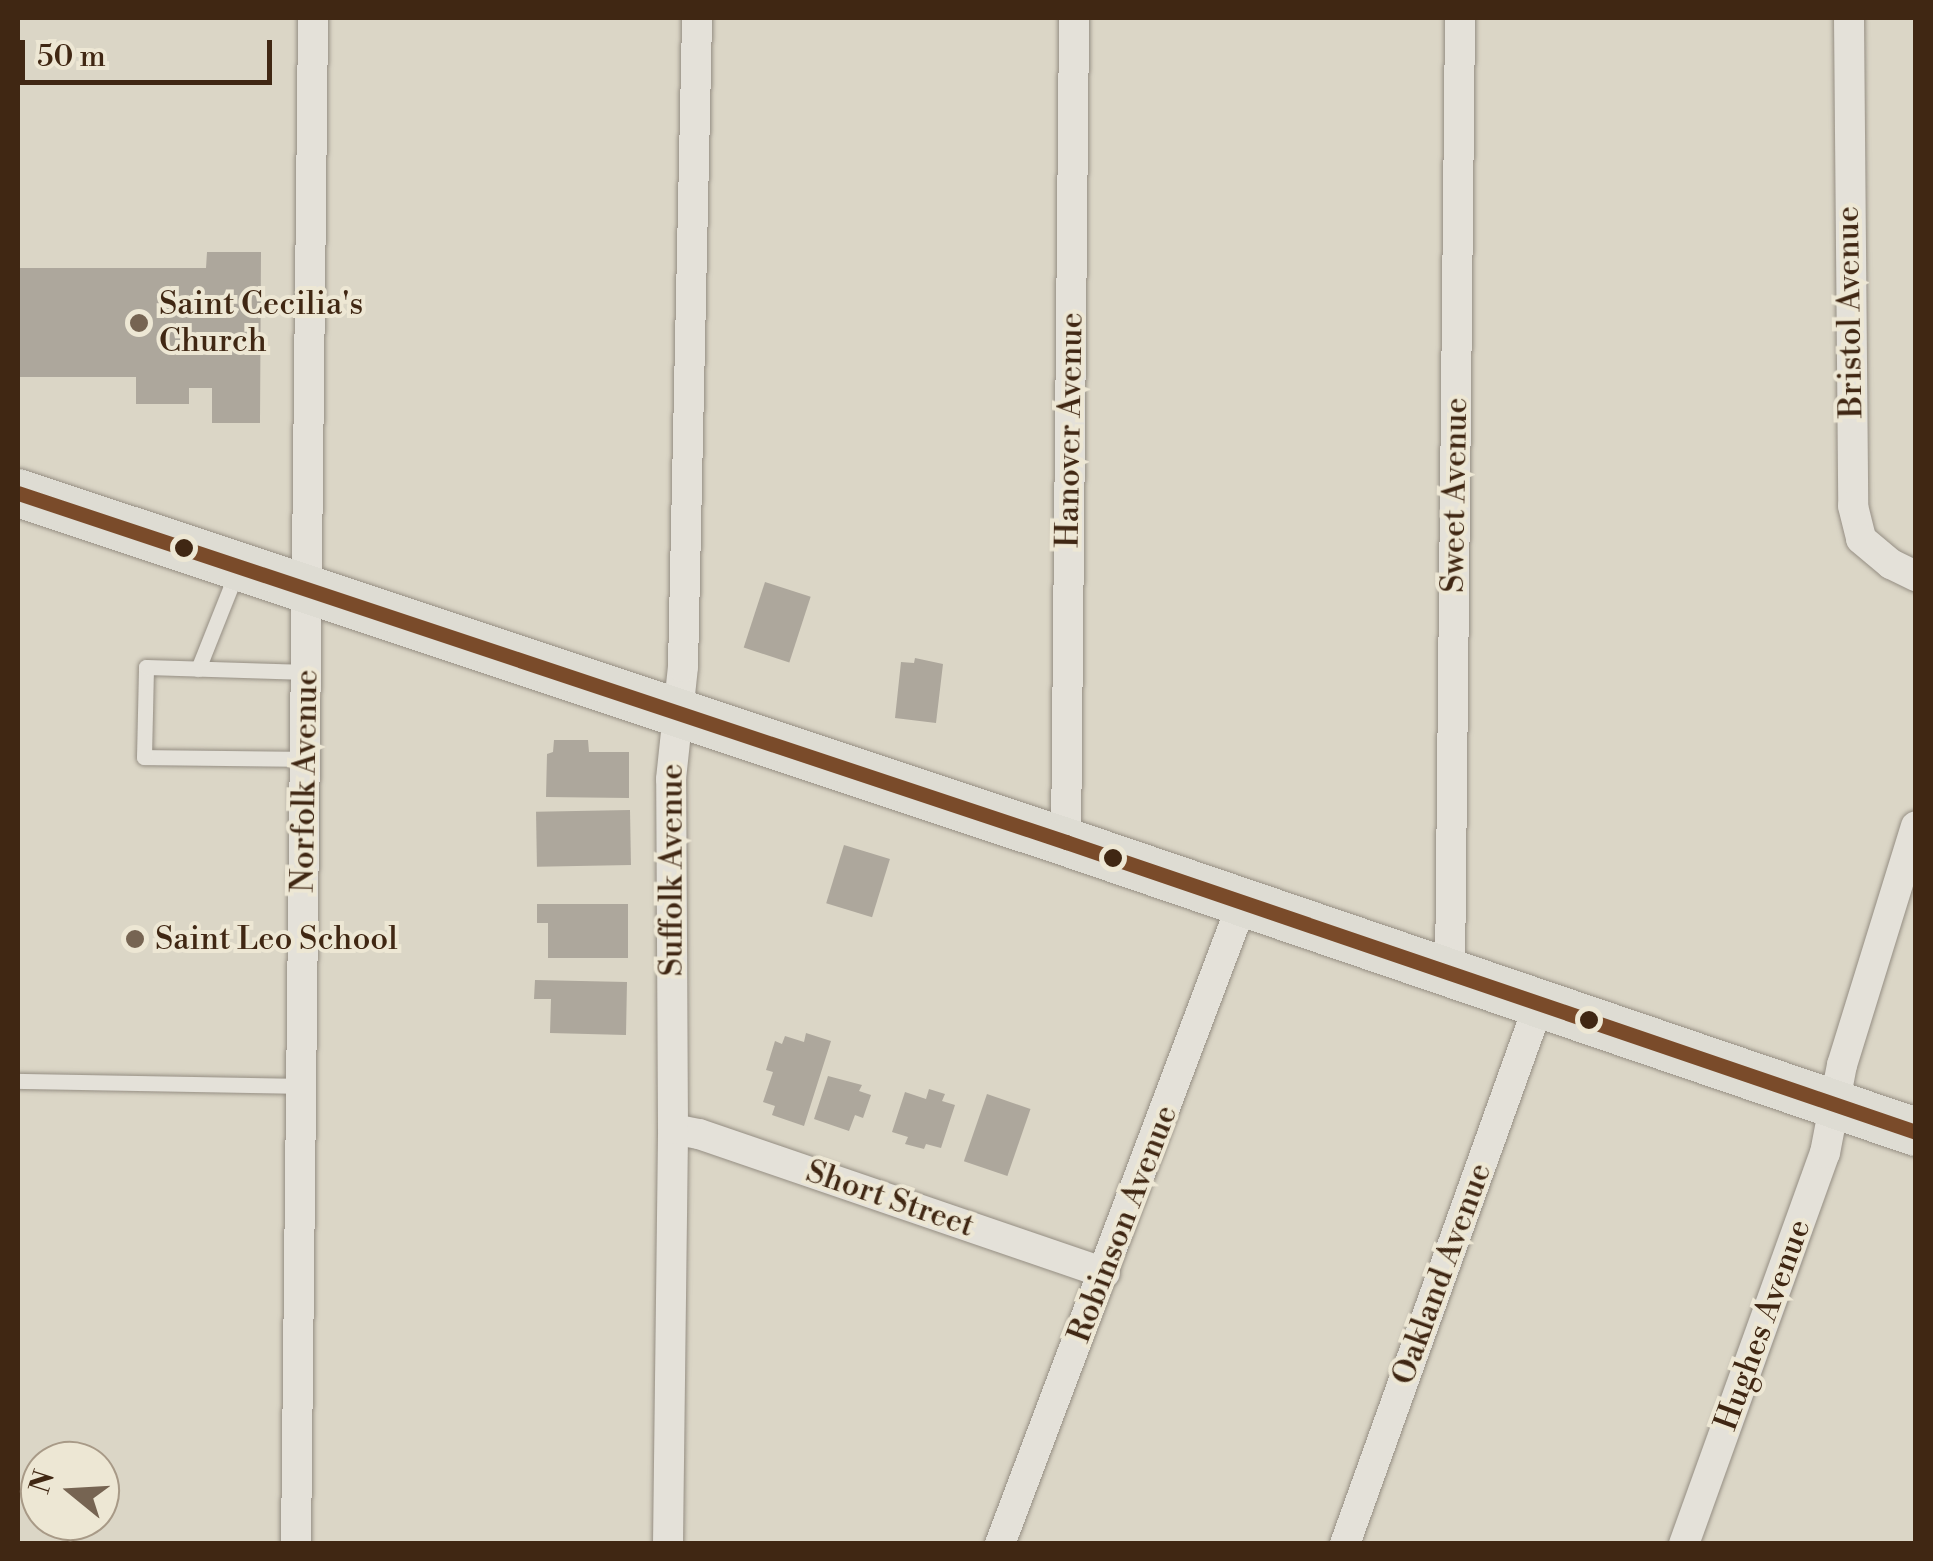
<!DOCTYPE html>
<html>
<head>
<meta charset="utf-8">
<style>
	body { margin:0 }
	#map { position:relative; width:1933px; height:1561px; overflow:hidden; background:#dbd6c6; font-family:"Libre Bodoni",serif }
	div>[style] { position:absolute }
	.building>* { inset:0; background:#ada79c; transform-origin:0 0 }
	.roads { filter:drop-shadow(0 0 2px #958e83) drop-shadow(0 0 2px #958e83) }
	.service>* { height:15px; margin:-7.5px; padding:0 7.5px; transform-origin:7.5px; border-radius:7.5px; background:#e4e1d9 }
	.minor>* { height:30px; margin:-15px; padding:0 15px; transform-origin:15px; border-radius:15px; background:#e4e1d9 }
	.primary>* { height:48px; margin:-24px; padding:0 24px; transform-origin:24px; border-radius:24px; background:#dedcd3 }
	.bus-1>* { height:15px; margin:-7.5px; padding:0 7.5px; transform-origin:7.5px; border-radius:7.5px; background:#7a4b2a }
	.dots>* { width:28px; height:28px; translate:-50% -50%; box-sizing:border-box; border:5px solid #ede7d4; border-radius:50% }
	span { translate:-50% -50%; white-space:nowrap; text-align:center; line-height:1.15; -webkit-text-stroke:8px #ede7d4; paint-order:stroke }
	.poi-label { font-size:32px; color:#402713 }
	.left { translate:0 -50%; text-align:left }
	.street-label { font-size:32px; color:#402713 }
	.frame { position:absolute; inset:0; border:20px solid #402713; pointer-events:none }
	.north { position:absolute; left:20px; top:1441px; width:100px; height:100px; box-sizing:border-box; background:#ede7d4; border:2px solid #a89a87; border-radius:50%; rotate:288deg; font-size:28px; font-weight:700; line-height:40px; text-align:center; color:#402713 }
	.north::after { content:''; display:block; margin:auto; width:35px; height:45px; background:#766452; clip-path:polygon(50% 0,100% 100%,50% 72%,0 100%) }
	.scale { position:absolute; left:20px; top:40px; width:252px; height:45px; box-sizing:border-box; border:5px solid #402713; border-top:0; padding-left:12px; font-size:30px; line-height:35px; white-space:nowrap; color:#402713; -webkit-text-stroke:8px #ede7d4; paint-order:stroke }
</style>
</head>
<body>
<div id="map">
	<div class="building">
		<div style="clip-path:polygon(207px 252px,261px 252px,260px 423px,212px 423px,212px 388px,189px 388px,189px 404px,136px 404px,136px 377px,18px 377px,18px 268px,206px 268px)"></div>
		<div style="left:765px;top:582px;width:48px;height:69px;rotate:18deg"></div>
		<div style="clip-path:polygon(915px 658px,943px 664px,936px 723px,895px 718px,901px 662px,914px 663px)"></div>
		<div style="clip-path:polygon(554px 740px,588px 740px,589px 752px,629px 752px,629px 798px,546px 797px,547px 754px,553px 752px)"></div>
		<div style="left:630px;top:810px;width:55px;height:94px;rotate:89deg"></div>
		<div style="left:844px;top:845px;width:48px;height:61px;rotate:17deg"></div>
		<div style="clip-path:polygon(537px 904px,628px 904px,628px 958px,548px 958px,548px 923px,537px 923px)"></div>
		<div style="clip-path:polygon(535px 980px,627px 982px,626px 1035px,550px 1033px,551px 999px,534px 999px)"></div>
		<div style="clip-path:polygon(806px 1033px,831px 1041px,804px 1126px,772px 1115px,775px 1106px,763px 1102px,773px 1072px,766px 1070px,775px 1041px,782px 1044px,785px 1036px,804px 1042px)"></div>
		<div style="clip-path:polygon(828px 1076px,862px 1085px,859px 1091px,871px 1095px,863px 1118px,855px 1115px,849px 1131px,814px 1119px)"></div>
		<div style="clip-path:polygon(929px 1089px,945px 1094px,942px 1101px,955px 1105px,941px 1148px,926px 1144px,924px 1149px,905px 1144px,908px 1137px,892px 1132px,905px 1092px,926px 1099px)"></div>
		<div style="left:987px;top:1094px;width:46px;height:71px;rotate:19deg"></div>
	</div>
	<div class="roads">
		<div class="service">
			<div style="left:198px;top:669px;width:105px;rotate:-68.3deg"></div>
			<div style="left:306px;top:759px;width:162px;rotate:-179.3deg"></div>
			<div style="left:144px;top:757px;width:90px;rotate:-88.7deg"></div>
			<div style="left:146px;top:667px;width:162px;rotate:1.8deg"></div>
			<div style="left:18px;top:1081px;width:281px;rotate:1deg"></div>
		</div>
		<div class="minor">
			<div style="left:1849px;top:18px;width:488px;rotate:89.5deg"></div>
			<div style="left:1853px;top:506px;width:34px;rotate:76deg"></div>
			<div style="left:1861px;top:539px;width:39px;rotate:40deg"></div>
			<div style="left:1891px;top:564px;width:28px;rotate:26deg"></div>
			<div style="left:1066px;top:842px;width:824px;rotate:-89.44deg"></div>
			<div style="left:1450px;top:973px;width:955px;rotate:-89.4deg"></div>
			<div style="left:673px;top:1129px;width:26px;rotate:11deg"></div>
			<div style="left:699px;top:1134px;width:429px;rotate:18.9deg"></div>
			<div style="left:296px;top:1544px;width:1526px;rotate:-89.36deg"></div>
			<div style="left:668px;top:1544px;width:415px;rotate:-89.3deg"></div>
			<div style="left:673px;top:1129px;width:350px;rotate:-90.3deg"></div>
			<div style="left:671px;top:779px;width:113px;rotate:-83.9deg"></div>
			<div style="left:683px;top:667px;width:649px;rotate:-88.76deg"></div>
			<div style="left:1000px;top:1544px;width:684px;rotate:-69.29deg"></div>
			<div style="left:1345px;top:1544px;width:574px;rotate:-70.24deg"></div>
			<div style="left:1684px;top:1544px;width:416px;rotate:-70.2deg"></div>
			<div style="left:1825px;top:1153px;width:90px;rotate:-79.1deg"></div>
			<div style="left:1842px;top:1065px;width:250px;rotate:-72.8deg"></div>
		</div>
		<div class="primary">
			<div style="left:18px;top:493px;width:1105px;rotate:18.42deg"></div>
			<div style="left:1066px;top:842px;width:898px;rotate:18.84deg"></div>
		</div>
	</div>
	<div class="bus-1">
		<div style="left:18px;top:493px;width:1105px;rotate:18.42deg"></div>
		<div style="left:1066px;top:842px;width:898px;rotate:18.84deg"></div>
	</div>
	<div class="dots">
		<div style="left:139px;top:323px;background:#766452"></div>
		<div style="left:184px;top:548px;background:#402713"></div>
		<div style="left:1113px;top:858px;background:#402713"></div>
		<div style="left:135px;top:939px;background:#766452"></div>
		<div style="left:1589px;top:1020px;background:#402713"></div>
	</div>
	<div class="poi-label">
		<span class="left" style="left:159px;top:323px">Saint Cecilia's<br>Church</span>
		<span class="left" style="left:155px;top:939px">Saint Leo School</span>
	</div>
	<div class="street-label">
		<span style="left:1850px;top:312px;rotate:-91deg">Bristol Avenue</span>
		<span style="left:1070px;top:430px;rotate:-89deg">Hanover Avenue</span>
		<span style="left:1455px;top:495px;rotate:-89deg">Sweet Avenue</span>
		<span style="left:305px;top:781px;rotate:-89deg">Norfolk Avenue</span>
		<span style="left:672px;top:870px;rotate:-90deg">Suffolk Avenue</span>
		<span style="left:890px;top:1199px;rotate:19deg">Short Street</span>
		<span style="left:1123px;top:1224px;rotate:-69deg">Robinson Avenue</span>
		<span style="left:1442px;top:1274px;rotate:-70deg">Oakland Avenue</span>
		<span style="left:1763px;top:1325px;rotate:-70deg">Hughes Avenue</span>
	</div>
	<div class="frame"></div>
	<div class="north">N</div>
	<div class="scale">50 m</div>
</div>
</body>
</html>
